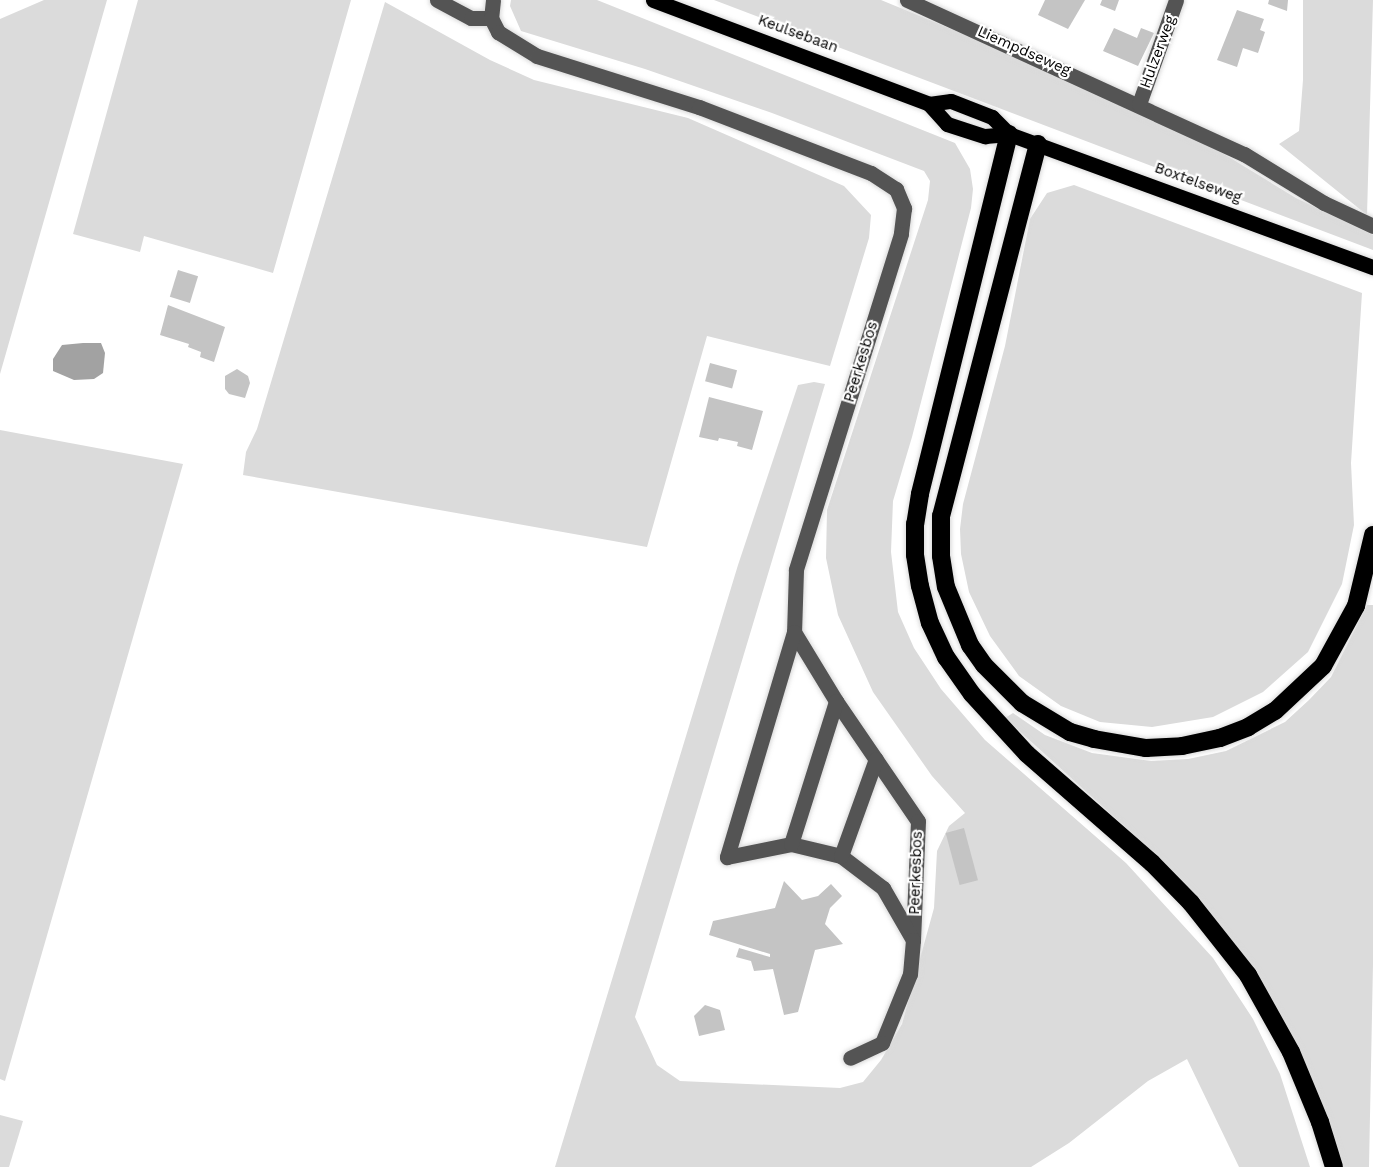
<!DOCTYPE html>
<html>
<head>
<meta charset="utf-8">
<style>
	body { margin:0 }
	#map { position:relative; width:1373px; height:1167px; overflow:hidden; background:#fff; font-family:"Work Sans",sans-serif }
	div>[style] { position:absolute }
	.green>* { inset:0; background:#dbdbdb }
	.water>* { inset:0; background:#a2a2a2 }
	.building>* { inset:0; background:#c4c4c4; transform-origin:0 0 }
	.roads { filter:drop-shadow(0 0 2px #dbdbdb) drop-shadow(0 0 2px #dbdbdb) }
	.minor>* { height:15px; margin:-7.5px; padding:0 7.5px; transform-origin:7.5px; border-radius:7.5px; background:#545454 }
	.major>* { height:15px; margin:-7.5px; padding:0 7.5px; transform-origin:7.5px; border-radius:7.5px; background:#000 }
	.highway>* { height:18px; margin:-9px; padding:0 9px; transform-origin:9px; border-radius:9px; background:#000 }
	span { translate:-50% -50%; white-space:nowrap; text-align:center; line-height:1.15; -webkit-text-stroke:4.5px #fff; paint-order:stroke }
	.street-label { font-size:15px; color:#000 }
</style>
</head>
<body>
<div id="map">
	<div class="green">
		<div style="clip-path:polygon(44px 0,107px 0,0 374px,0 19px)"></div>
		<div style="clip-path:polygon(138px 0,351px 0,273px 273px,144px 236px,140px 252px,73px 234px)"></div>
		<div style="clip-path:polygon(511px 0,597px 0,955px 143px,970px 169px,973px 189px,971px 208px,912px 437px,893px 501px,891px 552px,898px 612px,914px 648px,941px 689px,985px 740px,1126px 863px,1213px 958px,1253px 1019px,1280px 1074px,1310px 1167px,1239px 1167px,1187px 1059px,1148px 1081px,1069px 1143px,1031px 1167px,555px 1167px,738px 565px,798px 385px,814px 382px,825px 384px,635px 1017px,657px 1065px,680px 1081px,840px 1088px,863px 1082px,881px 1060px,902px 1024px,934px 908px,937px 851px,949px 826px,965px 813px,932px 776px,873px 692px,838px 615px,826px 558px,827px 510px,928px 200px,930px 181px,924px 171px,772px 113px,645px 69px,521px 31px,510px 6px)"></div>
		<div style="clip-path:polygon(714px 0,881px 0,978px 40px,1219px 151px,1296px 198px,1373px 235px,1373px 250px)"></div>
		<div style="clip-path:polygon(1303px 0,1373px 0,1367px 215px,1279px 144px,1299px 131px,1303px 80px)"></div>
		<div style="clip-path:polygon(385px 2px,490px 60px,534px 80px,688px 118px,844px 186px,871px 215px,869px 238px,830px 366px,707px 336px,647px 547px,243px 475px,246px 452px,257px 429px)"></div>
		<div style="clip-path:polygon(1074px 185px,1362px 293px,1351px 463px,1354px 525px,1342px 584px,1308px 652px,1263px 692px,1213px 717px,1152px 727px,1100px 722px,1061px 706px,1019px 676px,990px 636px,969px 592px,961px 554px,960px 529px,963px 504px,1005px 346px,1030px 219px,1047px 193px)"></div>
		<div style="clip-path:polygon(0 430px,183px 464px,5px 1081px,0 1079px)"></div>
		<div style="clip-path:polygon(1367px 605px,1373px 605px,1373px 964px,1369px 1167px,1343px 1167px,1320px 1098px,1299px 1052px,1200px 900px,1155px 854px,1005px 718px,1013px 713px,1045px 735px,1092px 753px,1151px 761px,1188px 759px,1226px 751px,1285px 722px,1309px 700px,1331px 677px)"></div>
		<div style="clip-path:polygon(0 1115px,23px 1121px,9px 1167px,0 1167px)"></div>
	</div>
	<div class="water">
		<div style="clip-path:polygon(83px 343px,101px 343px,105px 353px,103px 373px,94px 379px,74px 380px,53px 371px,53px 359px,62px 345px)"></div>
	</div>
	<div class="building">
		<div style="clip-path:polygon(1045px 0,1085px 0,1068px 29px,1038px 15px)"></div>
		<div style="clip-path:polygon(1102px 0,1119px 0,1115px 11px,1100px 5px)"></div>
		<div style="clip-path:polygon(1269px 0,1288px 0,1287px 11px,1268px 4px)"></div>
		<div style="clip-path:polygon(1237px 10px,1264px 19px,1260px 30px,1265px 32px,1258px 53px,1243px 48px,1237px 67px,1217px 60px)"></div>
		<div style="clip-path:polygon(1114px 28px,1137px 38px,1141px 28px,1154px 33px,1138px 66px,1103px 51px)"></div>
		<div style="left:178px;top:270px;width:21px;height:28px;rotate:17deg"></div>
		<div style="clip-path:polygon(168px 305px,225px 327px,214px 362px,200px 357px,201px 352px,188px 347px,189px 344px,160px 335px)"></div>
		<div style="left:710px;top:363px;width:28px;height:19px;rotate:15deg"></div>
		<div style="clip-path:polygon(237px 369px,248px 376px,250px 383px,245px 398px,229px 394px,225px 389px,225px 376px)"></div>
		<div style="clip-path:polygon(709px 397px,763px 411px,752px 450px,737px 446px,738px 442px,719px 438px,718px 441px,699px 437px)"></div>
		<div style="left:964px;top:828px;width:54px;height:19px;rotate:75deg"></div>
		<div style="clip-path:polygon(784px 881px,802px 900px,818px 896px,831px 884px,842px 896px,830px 908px,825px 924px,843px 944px,815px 950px,798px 1012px,784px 1015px,773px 969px,754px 971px,751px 961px,736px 957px,739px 948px,770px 957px,770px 954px,709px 935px,713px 921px,775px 908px)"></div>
		<div style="clip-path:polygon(705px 1005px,720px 1010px,725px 1030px,699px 1036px,694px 1016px)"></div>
	</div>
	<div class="roads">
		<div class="minor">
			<div style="left:437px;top:0;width:38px;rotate:28deg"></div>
			<div style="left:471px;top:18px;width:20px"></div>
			<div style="left:493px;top:0;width:18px;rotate:96deg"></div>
			<div style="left:491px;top:18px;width:16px;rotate:63deg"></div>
			<div style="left:498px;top:32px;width:46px;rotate:31.6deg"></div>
			<div style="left:537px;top:56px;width:170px;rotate:17.5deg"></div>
			<div style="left:699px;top:107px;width:184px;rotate:21deg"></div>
			<div style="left:871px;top:173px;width:30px;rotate:33deg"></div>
			<div style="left:896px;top:189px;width:21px;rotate:67deg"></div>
			<div style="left:904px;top:208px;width:26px;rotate:97deg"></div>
			<div style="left:901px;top:234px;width:352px;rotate:107.4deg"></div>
			<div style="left:796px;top:570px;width:62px;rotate:91.8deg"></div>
			<div style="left:794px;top:632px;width:81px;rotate:58.7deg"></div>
			<div style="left:836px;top:701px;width:145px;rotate:55.7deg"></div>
			<div style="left:918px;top:821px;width:119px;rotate:92.4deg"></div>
			<div style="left:907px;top:0;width:371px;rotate:24.6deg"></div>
			<div style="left:1244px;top:154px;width:94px;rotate:31.5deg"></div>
			<div style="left:1324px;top:203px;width:54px;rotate:25.1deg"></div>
			<div style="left:1139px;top:104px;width:110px;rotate:-70.4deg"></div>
			<div style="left:794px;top:632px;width:235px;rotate:106.6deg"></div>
			<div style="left:727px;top:857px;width:65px;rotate:-11.5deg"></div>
			<div style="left:791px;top:844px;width:51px;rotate:13.5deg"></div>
			<div style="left:841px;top:856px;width:53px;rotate:37.3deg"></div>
			<div style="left:883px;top:888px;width:60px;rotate:60deg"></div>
			<div style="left:913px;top:940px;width:34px;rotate:95deg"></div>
			<div style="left:910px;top:974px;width:74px;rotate:112.1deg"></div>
			<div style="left:882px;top:1043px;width:35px;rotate:155deg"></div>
			<div style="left:791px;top:844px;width:150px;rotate:-72.5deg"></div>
			<div style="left:841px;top:856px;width:103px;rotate:-70.2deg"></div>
		</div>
		<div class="major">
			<div style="left:653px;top:0;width:295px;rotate:20.6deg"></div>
			<div style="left:929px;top:104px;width:22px;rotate:-8deg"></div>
			<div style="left:951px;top:101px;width:44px;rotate:21.3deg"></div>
			<div style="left:992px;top:117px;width:24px;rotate:45deg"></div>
			<div style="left:929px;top:104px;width:27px;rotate:48deg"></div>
			<div style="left:947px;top:124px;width:40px;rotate:18deg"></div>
			<div style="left:985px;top:136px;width:24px;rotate:-5deg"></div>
			<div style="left:1009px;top:134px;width:388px;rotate:20.1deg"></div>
		</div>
		<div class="highway">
			<div style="left:1009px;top:134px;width:371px;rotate:103.9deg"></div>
			<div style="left:920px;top:494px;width:30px;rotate:99deg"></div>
			<div style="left:915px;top:524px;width:31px;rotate:90deg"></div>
			<div style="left:915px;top:555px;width:31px;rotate:81deg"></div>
			<div style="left:920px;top:586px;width:38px;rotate:75deg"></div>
			<div style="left:930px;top:623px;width:38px;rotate:65deg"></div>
			<div style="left:946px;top:657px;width:45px;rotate:54.9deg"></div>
			<div style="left:972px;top:694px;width:81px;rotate:47.5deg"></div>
			<div style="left:1027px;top:754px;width:166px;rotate:41.1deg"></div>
			<div style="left:1152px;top:863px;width:56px;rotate:45.7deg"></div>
			<div style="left:1191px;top:903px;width:92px;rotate:51.6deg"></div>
			<div style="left:1248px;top:975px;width:88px;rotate:60.8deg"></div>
			<div style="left:1291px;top:1052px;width:76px;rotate:67.5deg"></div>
			<div style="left:1320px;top:1122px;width:47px;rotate:72.7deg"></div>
			<div style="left:1038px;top:144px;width:384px;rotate:104.6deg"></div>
			<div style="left:941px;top:516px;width:40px;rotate:90deg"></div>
			<div style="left:941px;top:556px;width:31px;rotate:81deg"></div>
			<div style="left:946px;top:587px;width:63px;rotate:67.5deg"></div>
			<div style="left:970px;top:645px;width:24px;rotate:55deg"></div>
			<div style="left:984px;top:665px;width:54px;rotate:45deg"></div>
			<div style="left:1022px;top:703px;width:56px;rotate:31.1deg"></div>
			<div style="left:1070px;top:732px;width:25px;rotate:16deg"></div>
			<div style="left:1094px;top:739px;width:53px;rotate:9.8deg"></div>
			<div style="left:1146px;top:748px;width:36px;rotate:-3deg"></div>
			<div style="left:1182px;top:746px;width:39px;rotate:-12deg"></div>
			<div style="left:1220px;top:738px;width:30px;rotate:-21deg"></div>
			<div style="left:1248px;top:727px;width:31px;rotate:-31deg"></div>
			<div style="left:1275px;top:711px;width:66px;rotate:-43.2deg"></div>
			<div style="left:1323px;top:666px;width:68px;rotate:-61.2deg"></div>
			<div style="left:1356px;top:606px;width:73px;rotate:-76.5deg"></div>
		</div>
	</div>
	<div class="street-label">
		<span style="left:798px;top:34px;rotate:20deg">Keulsebaan</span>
		<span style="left:1024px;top:51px;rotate:24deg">Liempdseweg</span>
		<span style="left:1158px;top:52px;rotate:-70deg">Hulzerweg</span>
		<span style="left:1198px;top:183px;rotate:20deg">Boxtelseweg</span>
		<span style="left:861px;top:362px;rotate:-73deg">Peerkesbos</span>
		<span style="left:916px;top:873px;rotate:-88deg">Peerkesbos</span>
	</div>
</div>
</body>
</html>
